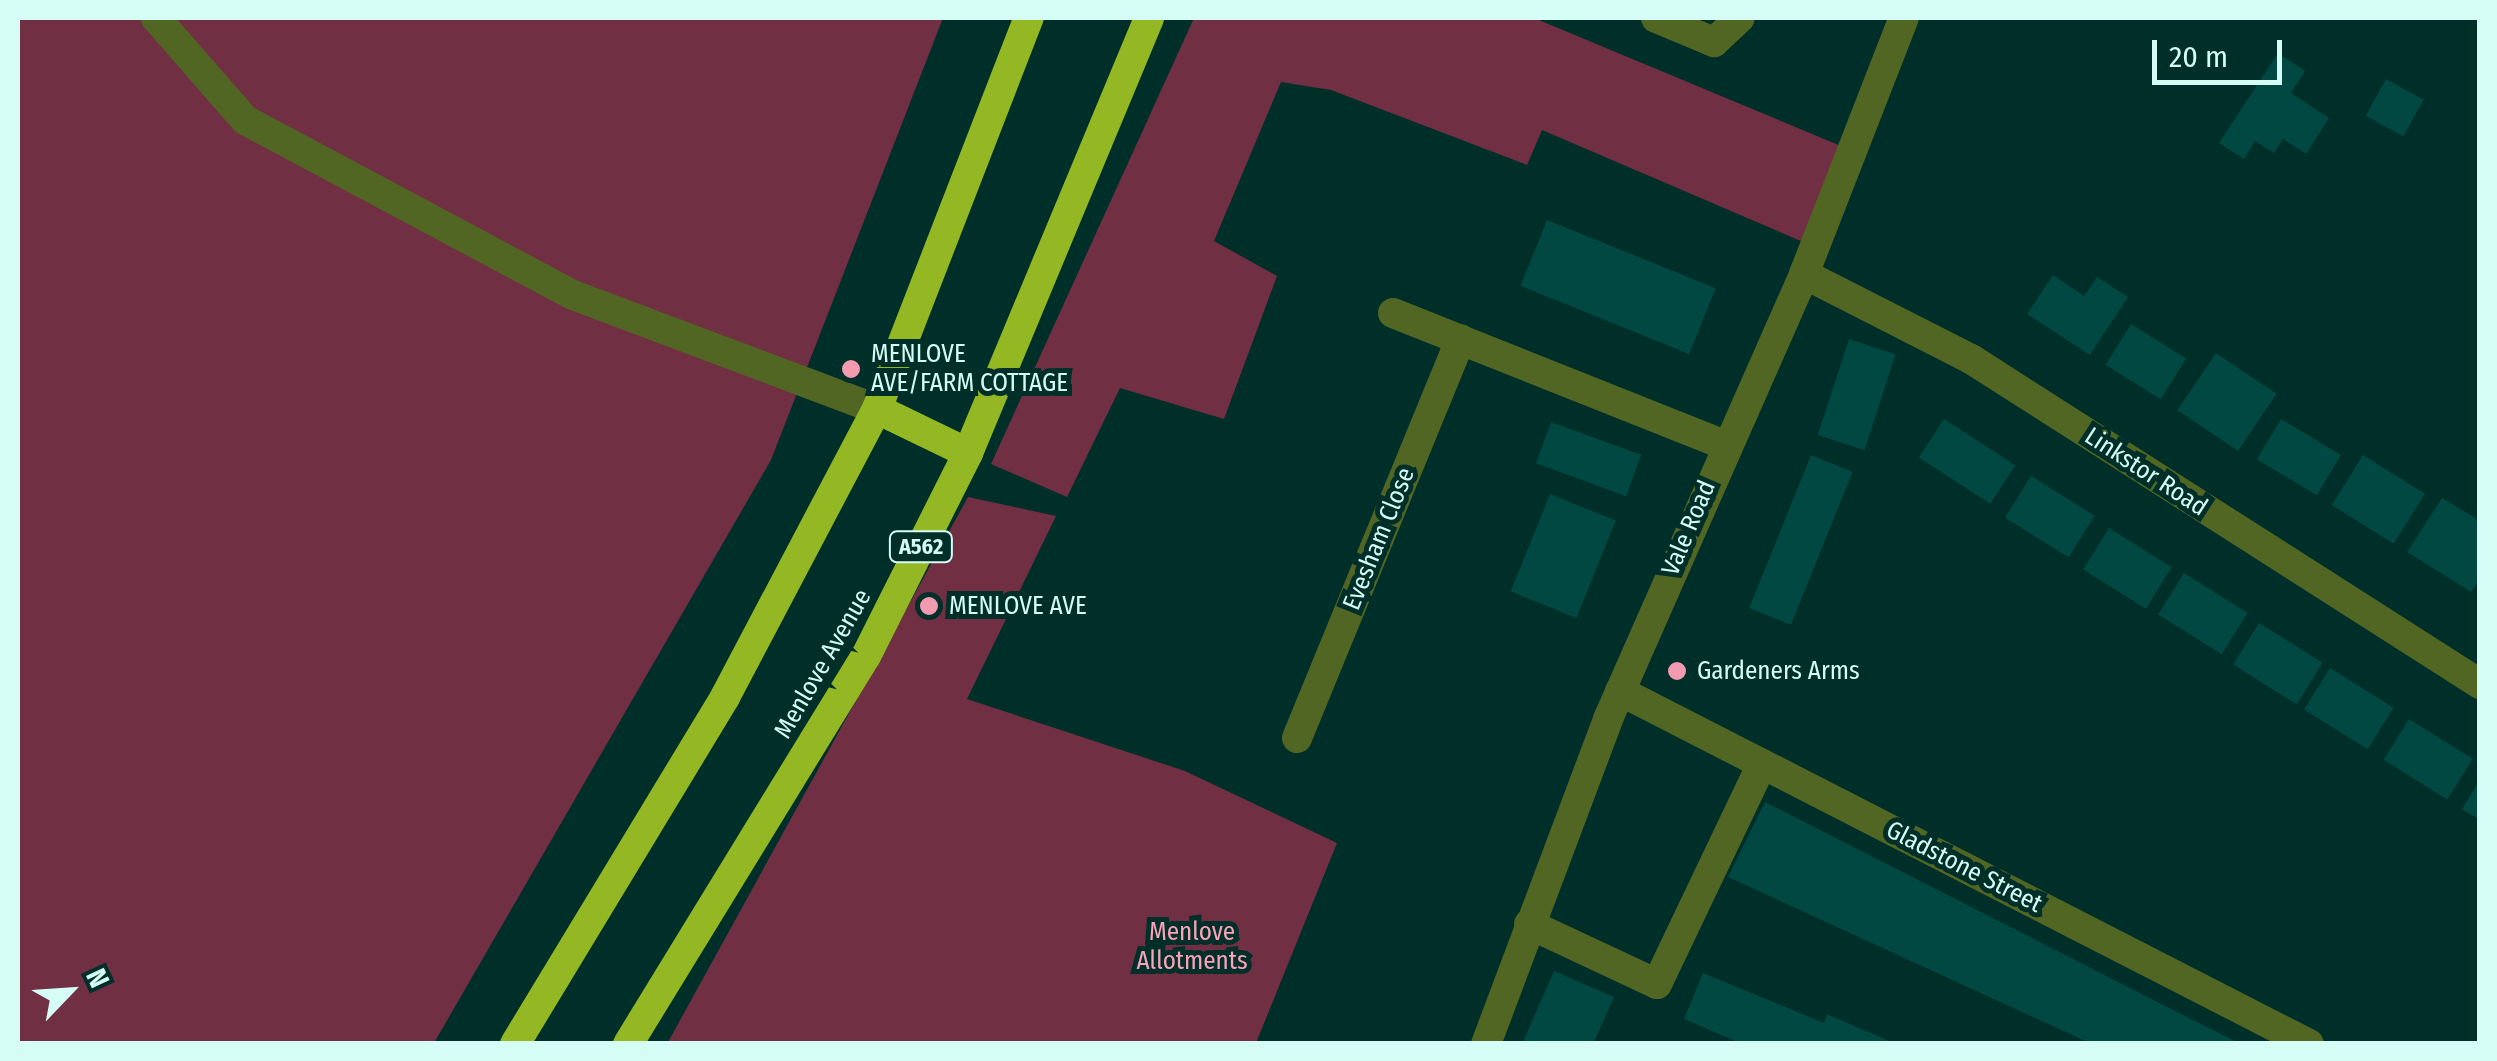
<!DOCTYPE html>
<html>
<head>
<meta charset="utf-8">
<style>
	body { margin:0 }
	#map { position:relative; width:2497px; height:1061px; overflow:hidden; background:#002f2a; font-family:"Fira Sans Condensed",sans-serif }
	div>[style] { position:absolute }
	.green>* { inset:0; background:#702f42 }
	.building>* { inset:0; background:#004841; transform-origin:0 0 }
	.minor>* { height:30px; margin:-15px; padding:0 15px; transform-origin:15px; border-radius:15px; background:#526623 }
	.highway>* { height:30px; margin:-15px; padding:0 15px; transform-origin:15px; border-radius:15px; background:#93b824 }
	.dots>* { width:28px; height:28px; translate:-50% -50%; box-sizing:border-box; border:5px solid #002f2a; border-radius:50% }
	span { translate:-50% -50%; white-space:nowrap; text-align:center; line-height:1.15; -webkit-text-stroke:10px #002f2a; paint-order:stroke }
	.shield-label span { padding:2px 8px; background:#002f2a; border:2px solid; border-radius:8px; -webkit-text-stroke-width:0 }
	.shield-label { font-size:22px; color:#d6fcf6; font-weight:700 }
	.poi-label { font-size:25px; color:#d6fcf6 }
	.left { translate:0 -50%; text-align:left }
	.street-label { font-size:25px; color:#d6fcf6 }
	.park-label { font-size:25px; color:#fca2b9 }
	.frame { position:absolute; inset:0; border:20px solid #d6fcf6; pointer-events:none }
	.north { position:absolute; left:20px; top:941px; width:100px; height:100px; -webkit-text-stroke:8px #002f2a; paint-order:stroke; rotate:65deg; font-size:28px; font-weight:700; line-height:40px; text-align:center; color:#d6fcf6 }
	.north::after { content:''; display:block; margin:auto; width:35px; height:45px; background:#d6fcf6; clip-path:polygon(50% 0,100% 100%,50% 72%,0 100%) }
	.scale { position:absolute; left:2152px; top:40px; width:130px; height:45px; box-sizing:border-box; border:5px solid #d6fcf6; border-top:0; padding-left:12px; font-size:30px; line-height:35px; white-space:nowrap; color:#d6fcf6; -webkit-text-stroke:8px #002f2a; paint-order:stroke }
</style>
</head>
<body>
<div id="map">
	<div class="green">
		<div style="clip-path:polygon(18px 18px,943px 18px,771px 460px,434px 1043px,18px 1043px)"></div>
		<div style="clip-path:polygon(1194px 18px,1534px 18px,1853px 151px,1815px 247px,1542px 130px,1527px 165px,1331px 90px,1281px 82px,1214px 241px,1277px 276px,1224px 419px,1120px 388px,1067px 497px,991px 464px)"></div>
		<div style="clip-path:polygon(968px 497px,1056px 516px,967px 699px,1185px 771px,1337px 843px,1256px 1043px,667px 1044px)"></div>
	</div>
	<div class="building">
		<div style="clip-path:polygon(2278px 53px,2305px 71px,2291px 93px,2329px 118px,2306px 154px,2283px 139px,2274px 153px,2255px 141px,2244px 159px,2219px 143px)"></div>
		<div style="left:2386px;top:79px;width:43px;height:42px;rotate:29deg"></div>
		<div style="left:1547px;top:220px;width:182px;height:71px;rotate:22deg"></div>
		<div style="clip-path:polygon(2053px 275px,2084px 296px,2097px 277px,2128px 297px,2090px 355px,2027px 314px)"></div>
		<div style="left:2131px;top:324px;width:65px;height:48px;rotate:32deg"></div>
		<div style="left:1849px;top:339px;width:49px;height:101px;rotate:18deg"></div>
		<div style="left:2216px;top:353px;width:73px;height:69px;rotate:34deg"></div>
		<div style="left:1944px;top:419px;width:85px;height:46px;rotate:33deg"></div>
		<div style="left:2281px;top:419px;width:70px;height:47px;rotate:31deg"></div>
		<div style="left:1551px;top:422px;width:96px;height:44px;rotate:20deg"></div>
		<div style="left:1811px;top:455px;width:45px;height:165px;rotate:22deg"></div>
		<div style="left:2363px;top:455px;width:73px;height:59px;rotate:32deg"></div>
		<div style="left:2031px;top:476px;width:75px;height:49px;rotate:32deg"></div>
		<div style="left:1550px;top:494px;width:71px;height:105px;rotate:22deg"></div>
		<div style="clip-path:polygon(2442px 498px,2480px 521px,2480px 578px,2471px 592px,2407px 552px)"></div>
		<div style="left:2109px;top:528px;width:74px;height:49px;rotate:32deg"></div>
		<div style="left:2184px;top:573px;width:75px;height:49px;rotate:32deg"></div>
		<div style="left:2259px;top:623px;width:75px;height:49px;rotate:32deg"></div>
		<div style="left:2330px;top:668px;width:75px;height:49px;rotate:32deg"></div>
		<div style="left:2409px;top:719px;width:75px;height:48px;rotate:32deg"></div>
		<div style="clip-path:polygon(2480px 780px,2480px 820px,2462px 809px)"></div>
		<div style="clip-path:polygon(1765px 802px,2183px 1015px,2241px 1044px,2092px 1044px,1728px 877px)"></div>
		<div style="clip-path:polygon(1554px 971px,1614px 997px,1593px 1044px,1522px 1044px)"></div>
		<div style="clip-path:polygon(1703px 973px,1824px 1023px,1827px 1014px,1896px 1044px,1742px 1044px,1684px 1019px)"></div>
	</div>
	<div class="minor">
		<div style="left:156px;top:18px;width:135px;rotate:48.9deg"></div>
		<div style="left:245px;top:120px;width:372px;rotate:28.1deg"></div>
		<div style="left:573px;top:295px;width:325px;rotate:20.6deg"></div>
		<div style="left:1656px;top:18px;width:63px;rotate:22.5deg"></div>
		<div style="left:1714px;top:42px;width:35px;rotate:-43deg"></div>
		<div style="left:1804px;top:274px;width:187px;rotate:27deg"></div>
		<div style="left:1971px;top:359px;width:604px;rotate:32.56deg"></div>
		<div style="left:1393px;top:313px;width:356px;rotate:21.7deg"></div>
		<div style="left:1620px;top:691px;width:774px;rotate:27.13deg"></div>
		<div style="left:1297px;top:738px;width:431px;rotate:-67.7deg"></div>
		<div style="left:1529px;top:924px;width:141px;rotate:25.1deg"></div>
		<div style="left:1657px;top:984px;width:244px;rotate:-64.5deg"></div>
		<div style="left:1486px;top:1044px;width:347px;rotate:-69.4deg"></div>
		<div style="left:1608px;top:719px;width:486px;rotate:-66.2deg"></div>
		<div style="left:1804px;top:274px;width:275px;rotate:-68.7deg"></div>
	</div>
	<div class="highway">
		<div style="left:877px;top:409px;width:101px;rotate:25.8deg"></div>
		<div style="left:515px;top:1044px;width:406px;rotate:-58.8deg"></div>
		<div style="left:725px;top:697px;width:326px;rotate:-62.2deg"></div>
		<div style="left:877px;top:409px;width:420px;rotate:-68.8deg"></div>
		<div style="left:628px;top:1044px;width:455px;rotate:-58.5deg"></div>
		<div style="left:866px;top:656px;width:227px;rotate:-63.3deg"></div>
		<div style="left:968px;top:453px;width:471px;rotate:-67.4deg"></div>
	</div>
	<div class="dots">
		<div style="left:851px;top:369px;background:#f29ab0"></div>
		<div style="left:929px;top:606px;background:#f29ab0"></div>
		<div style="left:1677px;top:671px;background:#f29ab0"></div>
	</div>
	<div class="shield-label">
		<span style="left:921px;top:547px">A562</span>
	</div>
	<div class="poi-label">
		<span class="left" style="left:871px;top:369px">MENLOVE<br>AVE/FARM COTTAGE</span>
		<span class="left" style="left:949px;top:606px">MENLOVE AVE</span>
		<span class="left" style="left:1697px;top:671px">Gardeners Arms</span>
	</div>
	<div class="street-label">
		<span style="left:2146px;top:472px;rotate:33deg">Linkstor Road</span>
		<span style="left:1689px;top:528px;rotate:-67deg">Vale Road</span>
		<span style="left:1379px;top:539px;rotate:-68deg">Evesham Close</span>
		<span style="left:823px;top:664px;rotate:-60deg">Menlove Avenue</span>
		<span style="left:1964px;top:867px;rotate:27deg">Gladstone Street</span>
	</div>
	<div class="park-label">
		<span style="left:1192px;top:947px">Menlove<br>Allotments</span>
	</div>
	<div class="frame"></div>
	<div class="north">N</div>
	<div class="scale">20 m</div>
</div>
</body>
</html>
